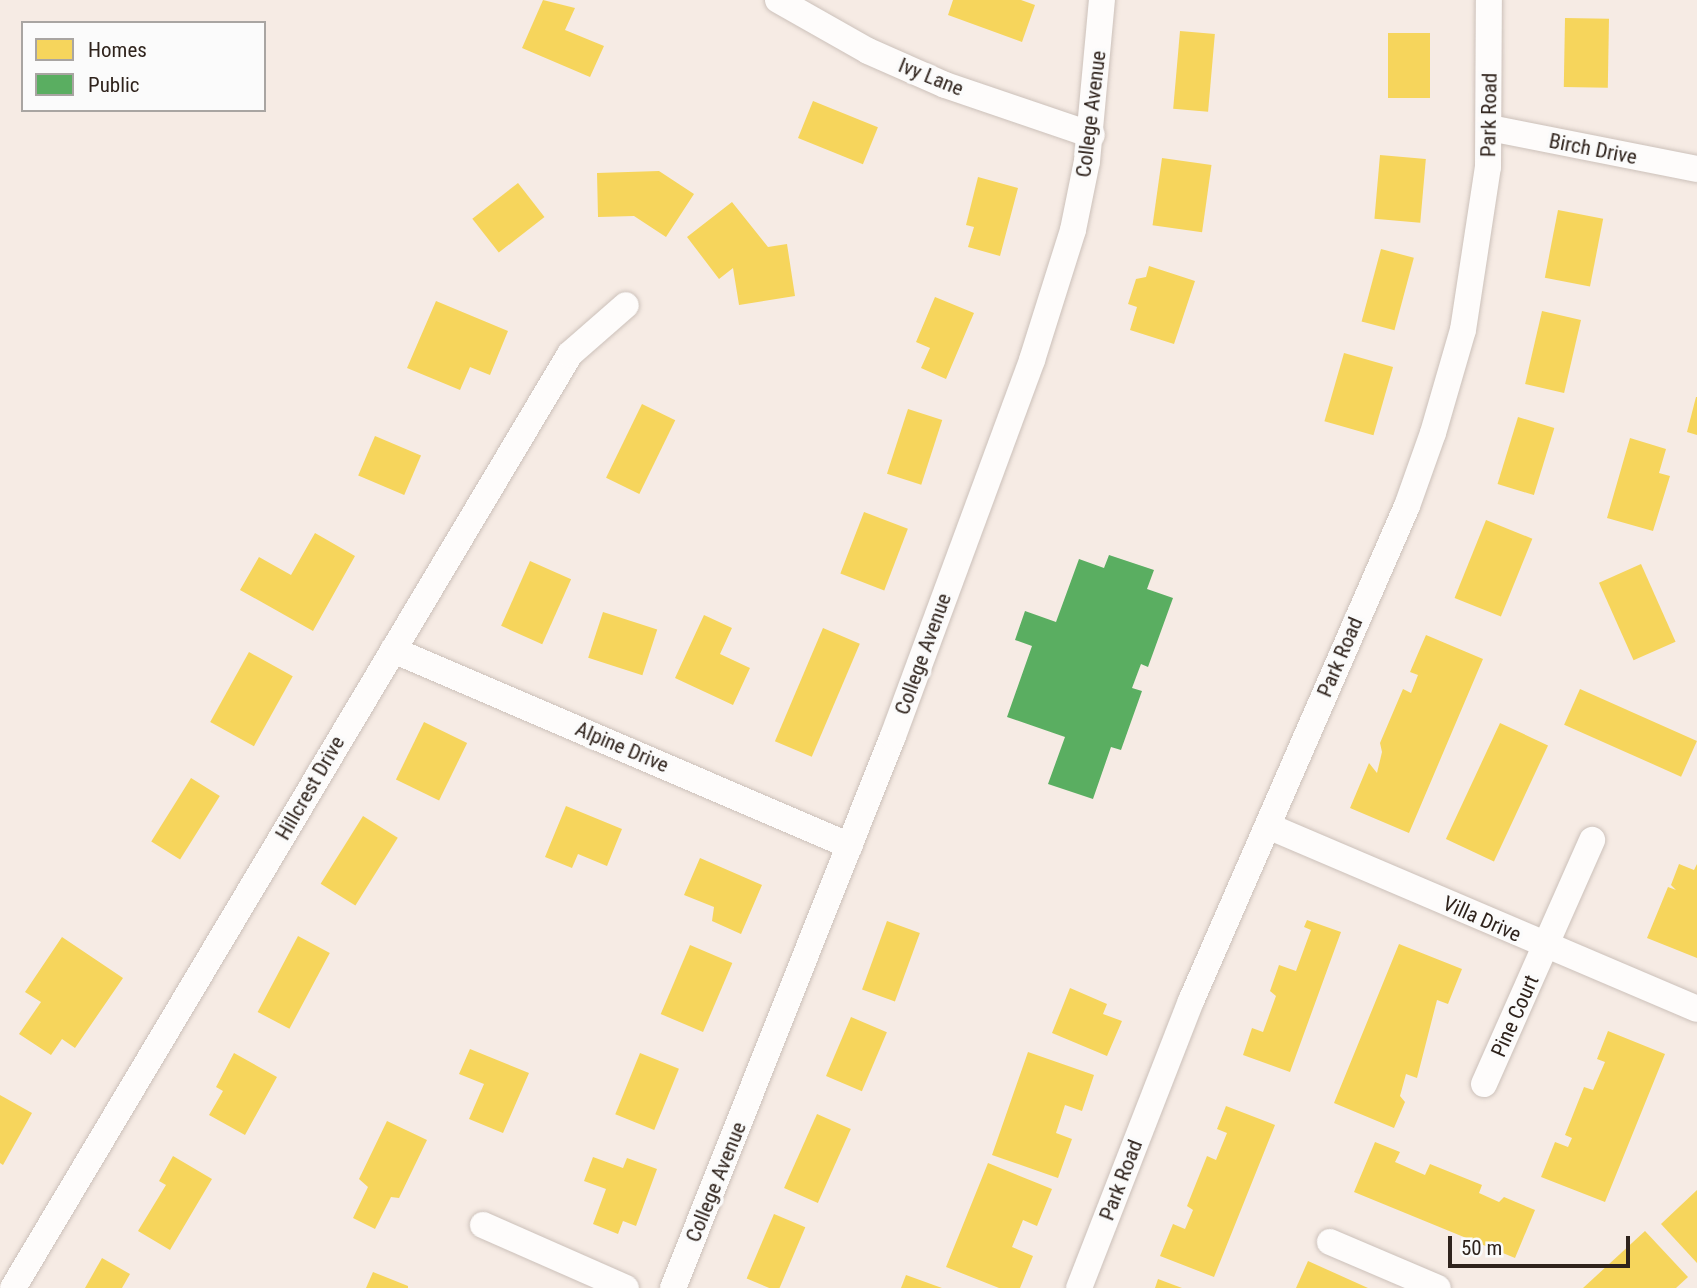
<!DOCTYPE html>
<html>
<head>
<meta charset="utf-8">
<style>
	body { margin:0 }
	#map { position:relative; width:1697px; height:1288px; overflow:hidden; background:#f6ebe4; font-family:"Roboto Condensed",sans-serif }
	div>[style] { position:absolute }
	.homes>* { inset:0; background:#f6d55c; transform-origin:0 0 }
	.public>* { inset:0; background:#5aae61 }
	.roads { filter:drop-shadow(0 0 2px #ccc1ba) drop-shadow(0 0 2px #ccc1ba) }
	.minor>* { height:26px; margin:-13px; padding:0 13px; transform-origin:13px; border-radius:13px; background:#fefcfb }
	span { translate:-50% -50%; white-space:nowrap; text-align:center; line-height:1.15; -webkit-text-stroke:7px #fbfbfb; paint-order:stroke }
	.street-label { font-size:21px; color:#2f231c }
	.legend { position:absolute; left:21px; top:21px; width:245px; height:91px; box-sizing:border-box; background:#fbfbfb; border:2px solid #a9a5a2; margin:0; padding:9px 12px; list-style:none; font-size:21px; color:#2f231c }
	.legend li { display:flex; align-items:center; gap:14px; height:35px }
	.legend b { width:35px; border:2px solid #a9a5a2 }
	.scale { position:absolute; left:1448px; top:1236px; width:182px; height:32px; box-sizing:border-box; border:4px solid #2f231c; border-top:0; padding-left:9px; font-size:21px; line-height:24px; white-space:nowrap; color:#2f231c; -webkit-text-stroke:5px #fbfbfb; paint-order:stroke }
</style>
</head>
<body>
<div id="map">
	<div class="homes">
		<div style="clip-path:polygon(543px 0,575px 8px,565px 30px,604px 46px,590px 77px,522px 48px)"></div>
		<div style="clip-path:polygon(953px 0,1021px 0,1035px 5px,1022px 42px,948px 15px)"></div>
		<div style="left:1565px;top:18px;width:44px;height:69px;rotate:1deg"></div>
		<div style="left:1180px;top:31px;width:35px;height:78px;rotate:5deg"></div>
		<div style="left:1388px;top:33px;width:42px;height:65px"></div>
		<div style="left:813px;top:101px;width:70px;height:40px;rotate:22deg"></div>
		<div style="left:1380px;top:155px;width:46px;height:64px;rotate:5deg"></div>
		<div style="left:1162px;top:158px;width:50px;height:68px;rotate:8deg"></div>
		<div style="clip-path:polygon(659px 171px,694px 194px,666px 237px,634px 216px,598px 217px,597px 173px)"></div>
		<div style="clip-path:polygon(978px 177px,1018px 188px,1000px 256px,968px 247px,974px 227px,966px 225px)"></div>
		<div style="left:518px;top:183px;width:43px;height:58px;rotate:52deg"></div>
		<div style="clip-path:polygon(732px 202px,768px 247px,787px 244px,795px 296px,739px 305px,733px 268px,719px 279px,687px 237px)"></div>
		<div style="left:1558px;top:210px;width:46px;height:69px;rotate:11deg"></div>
		<div style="left:1381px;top:249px;width:34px;height:75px;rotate:15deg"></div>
		<div style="clip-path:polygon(1149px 266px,1195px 281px,1174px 344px,1130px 330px,1137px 307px,1128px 304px,1136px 279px,1146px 277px)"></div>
		<div style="clip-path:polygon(935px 297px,974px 313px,946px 379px,921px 368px,930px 348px,916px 342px)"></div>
		<div style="clip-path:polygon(436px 301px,508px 331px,490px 375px,470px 367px,460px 390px,407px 368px)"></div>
		<div style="left:1542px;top:311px;width:40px;height:75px;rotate:13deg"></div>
		<div style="left:1344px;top:353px;width:51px;height:71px;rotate:16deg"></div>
		<div style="clip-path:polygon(1696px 397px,1697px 397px,1697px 435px,1687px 432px)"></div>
		<div style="left:642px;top:404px;width:37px;height:82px;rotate:26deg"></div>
		<div style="left:908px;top:409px;width:36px;height:68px;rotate:18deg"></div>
		<div style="left:1518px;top:417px;width:38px;height:70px;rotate:17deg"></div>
		<div style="left:375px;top:436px;width:50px;height:43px;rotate:23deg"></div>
		<div style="clip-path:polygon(1630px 438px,1666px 449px,1659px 473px,1670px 476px,1653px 531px,1607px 518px)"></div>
		<div style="left:864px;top:512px;width:47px;height:66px;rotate:21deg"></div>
		<div style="left:1486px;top:520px;width:50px;height:84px;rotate:22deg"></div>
		<div style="clip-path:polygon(315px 533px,355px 556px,313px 631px,240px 590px,259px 557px,291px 575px)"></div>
		<div style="left:530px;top:561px;width:45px;height:71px;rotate:24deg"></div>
		<div style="left:1641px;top:564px;width:85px;height:46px;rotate:66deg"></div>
		<div style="left:603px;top:612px;width:57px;height:48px;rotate:18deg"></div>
		<div style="clip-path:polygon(704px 615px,732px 628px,720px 654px,750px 668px,733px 705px,675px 678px)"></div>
		<div style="left:823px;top:628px;width:40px;height:123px;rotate:23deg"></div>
		<div style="clip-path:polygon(1426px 635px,1483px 659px,1409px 833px,1350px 808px,1369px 763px,1377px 773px,1382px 752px,1380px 743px,1403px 689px,1411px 693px,1418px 675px,1410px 672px)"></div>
		<div style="left:249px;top:652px;width:50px;height:80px;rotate:29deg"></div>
		<div style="left:1580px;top:689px;width:128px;height:39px;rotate:24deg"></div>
		<div style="left:424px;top:722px;width:48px;height:64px;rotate:26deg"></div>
		<div style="left:1500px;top:723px;width:53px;height:128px;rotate:25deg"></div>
		<div style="left:191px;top:778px;width:34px;height:75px;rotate:32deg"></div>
		<div style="clip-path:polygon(566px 806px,622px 829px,607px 866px,578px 854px,572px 868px,545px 857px)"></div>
		<div style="left:363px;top:816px;width:41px;height:80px;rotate:32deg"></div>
		<div style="clip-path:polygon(700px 858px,762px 885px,741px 934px,712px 921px,714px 907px,684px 895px)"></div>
		<div style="clip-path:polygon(1679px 864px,1694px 870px,1697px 864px,1697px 958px,1647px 938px,1668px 887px,1676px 890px,1671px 885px)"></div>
		<div style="clip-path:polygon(1307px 920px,1341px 932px,1290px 1072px,1243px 1055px,1252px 1028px,1263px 1032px,1276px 996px,1270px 991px,1279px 965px,1296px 971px,1311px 930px,1304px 927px)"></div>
		<div style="left:887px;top:921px;width:35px;height:73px;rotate:20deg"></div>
		<div style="left:298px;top:936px;width:36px;height:86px;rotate:28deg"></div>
		<div style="clip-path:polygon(62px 937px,123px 978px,75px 1048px,62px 1039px,51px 1055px,19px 1034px,41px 1002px,25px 992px)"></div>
		<div style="clip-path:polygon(1399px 944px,1462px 969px,1448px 1004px,1437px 1000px,1417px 1078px,1406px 1074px,1400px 1096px,1405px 1102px,1394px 1128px,1334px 1103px)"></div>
		<div style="left:690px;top:945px;width:46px;height:75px;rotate:23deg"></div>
		<div style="clip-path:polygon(1070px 988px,1107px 1004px,1103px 1014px,1122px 1021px,1107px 1056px,1052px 1033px)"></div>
		<div style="left:851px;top:1017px;width:39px;height:64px;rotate:23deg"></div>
		<div style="clip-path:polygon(1608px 1031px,1665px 1054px,1605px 1202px,1541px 1177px,1555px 1142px,1568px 1147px,1572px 1138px,1565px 1135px,1584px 1087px,1593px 1090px,1605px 1062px,1597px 1059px)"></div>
		<div style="clip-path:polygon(470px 1049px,529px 1073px,503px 1133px,469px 1119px,484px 1084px,459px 1074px)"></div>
		<div style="clip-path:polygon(1028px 1052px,1094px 1075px,1082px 1111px,1065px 1105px,1056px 1133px,1072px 1139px,1058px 1178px,992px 1155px)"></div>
		<div style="clip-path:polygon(234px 1053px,277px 1077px,245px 1135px,209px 1115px,223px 1091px,216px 1087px)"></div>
		<div style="left:640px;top:1053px;width:42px;height:66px;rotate:22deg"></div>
		<div style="clip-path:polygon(0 1095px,32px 1113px,3px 1165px,0 1163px)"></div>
		<div style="clip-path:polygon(1226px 1106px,1275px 1125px,1214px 1277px,1160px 1256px,1173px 1224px,1185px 1229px,1193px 1210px,1187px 1206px,1207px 1156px,1216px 1160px,1227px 1133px,1217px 1129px)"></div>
		<div style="left:817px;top:1114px;width:37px;height:81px;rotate:24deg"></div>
		<div style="clip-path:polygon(387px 1121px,427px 1140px,399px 1198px,391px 1197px,375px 1229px,353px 1218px,368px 1187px,359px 1179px)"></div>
		<div style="clip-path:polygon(1375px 1142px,1400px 1152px,1395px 1162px,1425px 1175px,1430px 1164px,1482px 1185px,1479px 1193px,1499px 1202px,1504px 1197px,1535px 1210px,1515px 1258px,1354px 1192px)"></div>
		<div style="clip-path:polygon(173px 1156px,212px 1179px,170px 1250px,138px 1231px,166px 1185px,159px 1181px)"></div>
		<div style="clip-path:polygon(593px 1157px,623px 1168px,627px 1158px,657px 1169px,636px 1226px,623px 1221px,618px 1234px,593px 1224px,606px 1189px,584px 1181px)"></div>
		<div style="clip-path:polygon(988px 1163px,1052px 1189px,1037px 1226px,1023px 1220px,1012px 1247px,1033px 1256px,1020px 1288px,999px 1288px,946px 1267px)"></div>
		<div style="clip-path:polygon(1697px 1190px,1697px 1263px,1661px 1224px)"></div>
		<div style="left:774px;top:1214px;width:34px;height:70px;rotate:23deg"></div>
		<div style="clip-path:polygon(1645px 1231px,1688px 1277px,1676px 1288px,1583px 1288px)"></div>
		<div style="clip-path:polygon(102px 1258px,130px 1274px,122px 1288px,85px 1288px)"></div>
		<div style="clip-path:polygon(1308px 1261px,1368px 1288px,1296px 1288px)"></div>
		<div style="clip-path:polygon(373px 1272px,408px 1286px,408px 1288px,366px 1288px)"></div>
		<div style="clip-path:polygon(906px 1275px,942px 1288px,901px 1288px)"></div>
		<div style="clip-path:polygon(1158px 1279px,1182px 1288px,1155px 1288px)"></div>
	</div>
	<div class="public">
		<div style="clip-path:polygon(1109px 555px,1154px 570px,1147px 589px,1173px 598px,1148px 667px,1141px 664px,1132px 688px,1142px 691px,1121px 750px,1111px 747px,1093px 799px,1048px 784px,1065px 737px,1007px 717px,1032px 646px,1015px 640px,1025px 611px,1056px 622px,1079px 559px,1104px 568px)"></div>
	</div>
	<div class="roads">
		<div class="minor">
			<div style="left:778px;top:0;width:103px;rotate:29.5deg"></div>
			<div style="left:868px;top:51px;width:84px;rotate:23.8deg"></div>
			<div style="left:945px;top:85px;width:155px;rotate:18.8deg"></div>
			<div style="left:1490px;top:128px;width:211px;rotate:11.2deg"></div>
			<div style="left:393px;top:650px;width:497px;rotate:23.2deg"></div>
			<div style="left:1268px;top:826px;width:466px;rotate:23.1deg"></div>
			<div style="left:1484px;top:1084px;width:267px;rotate:-66.1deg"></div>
			<div style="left:483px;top:1225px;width:156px;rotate:23.8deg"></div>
			<div style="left:1330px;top:1242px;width:117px;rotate:23.1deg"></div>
			<div style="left:13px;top:1288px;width:1087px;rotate:-59.19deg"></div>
			<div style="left:570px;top:354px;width:74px;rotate:-41.2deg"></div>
			<div style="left:673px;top:1288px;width:594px;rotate:-68.27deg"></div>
			<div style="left:893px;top:736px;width:401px;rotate:-69.7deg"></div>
			<div style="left:1032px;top:360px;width:136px;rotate:-72.5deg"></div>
			<div style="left:1073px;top:230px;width:70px;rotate:-78.5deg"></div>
			<div style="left:1087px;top:161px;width:162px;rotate:-84.7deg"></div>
			<div style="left:1079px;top:1288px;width:308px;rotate:-68.7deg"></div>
			<div style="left:1191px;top:1001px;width:540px;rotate:-66.43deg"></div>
			<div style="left:1407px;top:506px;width:77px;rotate:-70.4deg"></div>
			<div style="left:1433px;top:433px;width:107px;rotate:-73.8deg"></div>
			<div style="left:1463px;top:330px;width:165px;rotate:-81.3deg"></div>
			<div style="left:1488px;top:167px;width:167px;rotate:-89.7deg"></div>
		</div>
	</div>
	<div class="street-label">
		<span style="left:931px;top:77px;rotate:22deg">Ivy Lane</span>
		<span style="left:1091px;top:114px;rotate:-83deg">College Avenue</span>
		<span style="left:1489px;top:115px;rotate:-89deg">Park Road</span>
		<span style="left:1593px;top:149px;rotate:11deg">Birch Drive</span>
		<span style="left:923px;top:654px;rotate:-70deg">College Avenue</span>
		<span style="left:1340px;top:657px;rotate:-67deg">Park Road</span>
		<span style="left:622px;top:747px;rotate:23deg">Alpine Drive</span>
		<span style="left:310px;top:788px;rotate:-60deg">Hillcrest Drive</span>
		<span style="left:1482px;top:919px;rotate:24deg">Villa Drive</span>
		<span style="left:1515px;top:1016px;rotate:-66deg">Pine Court</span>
		<span style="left:1121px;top:1180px;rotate:-69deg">Park Road</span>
		<span style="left:716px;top:1182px;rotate:-68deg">College Avenue</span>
	</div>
	<ul class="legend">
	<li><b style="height:19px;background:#f6d55c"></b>Homes</li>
	<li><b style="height:19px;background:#5aae61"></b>Public</li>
	</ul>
	<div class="scale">50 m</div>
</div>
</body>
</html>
